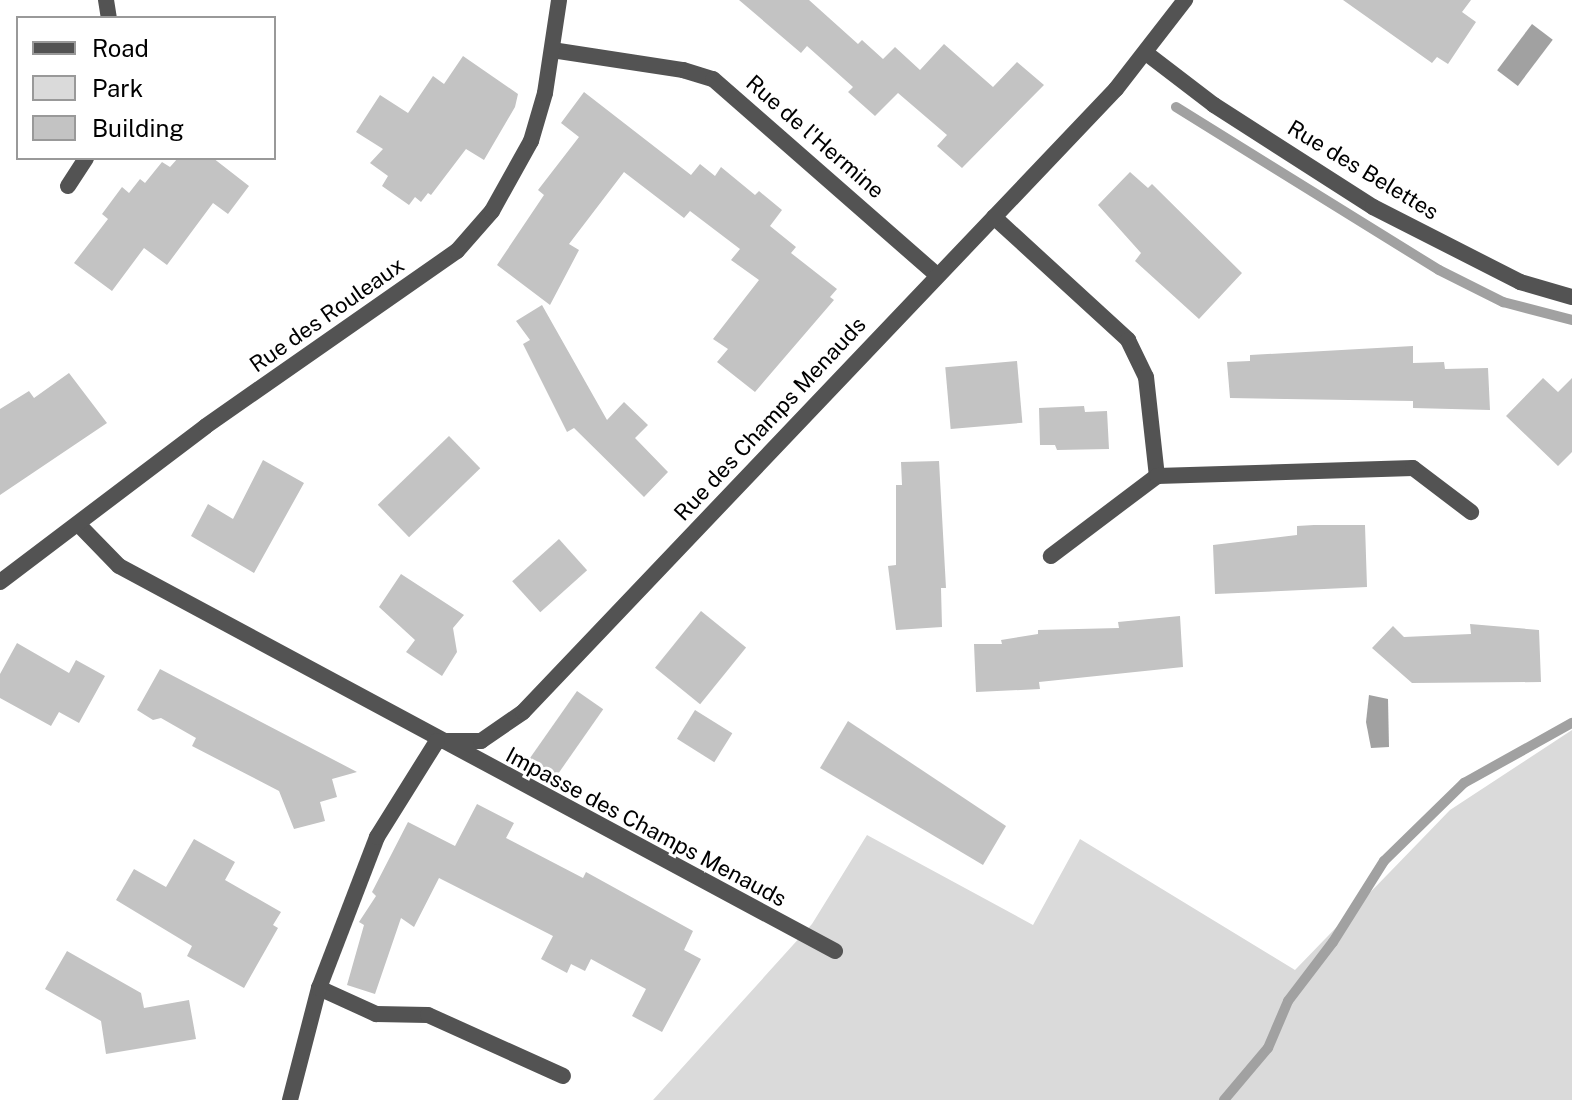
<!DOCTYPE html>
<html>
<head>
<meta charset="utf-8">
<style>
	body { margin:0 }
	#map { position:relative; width:1572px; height:1100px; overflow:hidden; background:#fff; font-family:"Public Sans",sans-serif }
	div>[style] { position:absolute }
	.green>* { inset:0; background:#dadada }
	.water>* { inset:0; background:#a1a1a1; transform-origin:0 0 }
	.stream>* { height:10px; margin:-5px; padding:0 5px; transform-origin:5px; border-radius:5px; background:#a1a1a1 }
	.building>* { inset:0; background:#c3c3c3; transform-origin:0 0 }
	.lane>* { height:16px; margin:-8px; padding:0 8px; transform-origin:8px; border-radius:8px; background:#535353 }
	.street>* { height:16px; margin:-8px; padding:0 8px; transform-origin:8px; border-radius:8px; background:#535353 }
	span { translate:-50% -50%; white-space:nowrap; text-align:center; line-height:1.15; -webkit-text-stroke:6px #fff; paint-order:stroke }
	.street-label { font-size:22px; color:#000 }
	.legend { position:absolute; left:16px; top:16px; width:260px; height:144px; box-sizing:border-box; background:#fff; border:2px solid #999; margin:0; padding:10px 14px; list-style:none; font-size:24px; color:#000 }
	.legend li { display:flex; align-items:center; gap:16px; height:40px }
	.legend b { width:40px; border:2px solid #999 }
</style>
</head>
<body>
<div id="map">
	<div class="green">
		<div style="clip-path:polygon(1572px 730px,1572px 1100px,653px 1100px,812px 924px,867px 835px,1033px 925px,1080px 839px,1295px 970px,1450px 810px)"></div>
	</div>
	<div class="water">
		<div style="left:1532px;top:24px;width:26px;height:58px;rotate:37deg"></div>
		<div style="clip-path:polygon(1369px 695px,1388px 699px,1389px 747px,1371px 748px,1366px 722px)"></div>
	</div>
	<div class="stream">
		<div style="left:1176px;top:107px;width:309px;rotate:31.8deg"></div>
		<div style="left:1439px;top:270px;width:72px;rotate:26.6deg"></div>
		<div style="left:1503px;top:302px;width:71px;rotate:14.6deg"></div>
		<div style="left:1224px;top:1100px;width:68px;rotate:-49.8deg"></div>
		<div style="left:1268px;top:1048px;width:51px;rotate:-66.9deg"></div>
		<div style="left:1288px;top:1001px;width:74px;rotate:-52.7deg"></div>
		<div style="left:1333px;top:942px;width:96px;rotate:-57.8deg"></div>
		<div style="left:1384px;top:861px;width:112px;rotate:-44.3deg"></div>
		<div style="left:1464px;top:783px;width:124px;rotate:-29.1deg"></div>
	</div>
	<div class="building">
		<div style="clip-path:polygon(739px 0,809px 0,858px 44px,862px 40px,883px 59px,895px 47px,920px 70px,944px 44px,993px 87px,1017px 62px,1044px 85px,962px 168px,937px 146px,947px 135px,898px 93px,875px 116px,848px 92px,853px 87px,807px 46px,801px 53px)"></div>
		<div style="clip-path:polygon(1343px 0,1471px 0,1462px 12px,1476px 22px,1448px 64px,1437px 57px,1432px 63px)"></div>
		<div style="clip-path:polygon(463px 56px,518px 94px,515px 107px,484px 160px,466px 149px,431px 195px,428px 193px,421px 202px,415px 197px,409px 205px,382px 186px,388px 176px,370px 163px,383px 149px,356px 132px,380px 95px,408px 113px,433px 76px,444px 84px)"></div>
		<div style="clip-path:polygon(584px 92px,691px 175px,700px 164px,715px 176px,721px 167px,755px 195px,759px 191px,782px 210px,770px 226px,796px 247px,791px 253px,837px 289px,830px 297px,834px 300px,755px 392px,717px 362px,728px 349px,713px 339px,759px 280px,731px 260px,740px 249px,690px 211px,684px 218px,624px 172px,569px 244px,579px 250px,550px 305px,497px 265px,544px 195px,538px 190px,579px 137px,561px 123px)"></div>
		<div style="clip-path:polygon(178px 158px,213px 158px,249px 186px,228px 214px,213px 203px,167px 265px,144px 248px,112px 291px,74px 263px,108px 219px,102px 214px,122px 187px,129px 193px,140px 179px,145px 183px,162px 162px,170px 167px)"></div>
		<div style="clip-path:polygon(1130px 172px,1148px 188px,1152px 184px,1242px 273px,1199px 319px,1135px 261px,1141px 253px,1098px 205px)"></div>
		<div style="clip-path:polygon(542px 305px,607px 420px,624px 402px,648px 425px,635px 438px,668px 472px,644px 497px,574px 428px,567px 432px,523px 344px,530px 340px,516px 321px)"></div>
		<div style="clip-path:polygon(1413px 346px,1413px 363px,1444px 362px,1445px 369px,1488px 368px,1490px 410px,1413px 408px,1413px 401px,1230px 398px,1227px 362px,1250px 361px,1250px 355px)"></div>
		<div style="left:1017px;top:361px;width:62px;height:72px;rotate:85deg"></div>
		<div style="clip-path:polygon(69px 373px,107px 423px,0 495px,0 409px,29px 391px,34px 398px)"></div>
		<div style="clip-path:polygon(1543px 378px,1558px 392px,1572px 378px,1572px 452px,1558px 466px,1506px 416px)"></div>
		<div style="clip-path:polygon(1084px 406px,1085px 412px,1107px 411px,1109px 449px,1057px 450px,1055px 445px,1040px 445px,1039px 408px)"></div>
		<div style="left:449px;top:436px;width:45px;height:99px;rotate:46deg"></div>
		<div style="clip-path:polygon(263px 460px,304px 483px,254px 573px,191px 536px,208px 504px,233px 519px)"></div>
		<div style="clip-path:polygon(939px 461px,946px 588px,941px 588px,942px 627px,896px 630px,888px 566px,896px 565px,896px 485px,902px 485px,901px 462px)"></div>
		<div style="clip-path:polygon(1314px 525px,1365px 525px,1367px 587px,1215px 594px,1213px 545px,1297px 535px,1297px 526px)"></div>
		<div style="left:559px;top:539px;width:42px;height:63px;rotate:48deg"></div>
		<div style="clip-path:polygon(401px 574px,464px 615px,453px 628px,457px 652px,442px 676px,406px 652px,415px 640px,379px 607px)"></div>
		<div style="left:701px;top:611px;width:58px;height:73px;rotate:39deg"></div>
		<div style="clip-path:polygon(1180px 616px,1183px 667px,1039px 682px,1040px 689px,976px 692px,974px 644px,1002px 644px,1001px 640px,1038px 634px,1038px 630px,1119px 628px,1118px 622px)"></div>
		<div style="clip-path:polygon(1470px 624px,1539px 630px,1541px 682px,1412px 683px,1372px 648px,1393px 626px,1404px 637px,1471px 634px)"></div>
		<div style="clip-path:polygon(17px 643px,69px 673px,76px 660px,105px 676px,79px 723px,59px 712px,51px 726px,0 698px,0 674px)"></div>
		<div style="clip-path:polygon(160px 669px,357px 772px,332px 779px,337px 797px,320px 802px,325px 821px,294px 829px,279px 791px,192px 746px,196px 738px,161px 718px,153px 720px,137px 710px)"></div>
		<div style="left:577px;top:691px;width:32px;height:88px;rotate:35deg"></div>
		<div style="left:695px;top:710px;width:44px;height:34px;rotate:32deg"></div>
		<div style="clip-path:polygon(848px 721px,1006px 826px,983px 865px,820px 768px)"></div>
		<div style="clip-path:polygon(477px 804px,514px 823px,506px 838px,583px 878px,586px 872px,693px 931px,684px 950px,701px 959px,662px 1032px,632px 1016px,646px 989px,591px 959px,585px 971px,571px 964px,567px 973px,541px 959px,553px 936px,439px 878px,414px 927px,401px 918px,375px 994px,347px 985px,364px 925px,359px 922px,376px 896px,372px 892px,408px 822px,455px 846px)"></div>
		<div style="clip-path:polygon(194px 839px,235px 862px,225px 880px,281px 912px,273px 925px,278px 928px,244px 988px,187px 956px,192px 946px,116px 900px,134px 869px,166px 887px)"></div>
		<div style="clip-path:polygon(67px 951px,141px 993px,144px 1008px,189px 1000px,196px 1039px,106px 1054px,101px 1021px,45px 989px)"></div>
	</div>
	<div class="lane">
		<div style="left:319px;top:988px;width:63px;rotate:24.5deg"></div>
		<div style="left:376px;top:1014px;width:52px;rotate:1.1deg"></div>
		<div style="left:428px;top:1015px;width:148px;rotate:24.3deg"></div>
	</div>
	<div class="street">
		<div style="left:106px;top:0;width:18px;rotate:81deg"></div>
		<div style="left:552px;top:50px;width:133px;rotate:8.7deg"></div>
		<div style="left:683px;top:70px;width:31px;rotate:17deg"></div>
		<div style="left:713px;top:79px;width:298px;rotate:41.2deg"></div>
		<div style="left:1146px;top:53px;width:86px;rotate:37.4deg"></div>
		<div style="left:1214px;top:105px;width:189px;rotate:32.7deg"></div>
		<div style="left:1373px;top:207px;width:165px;rotate:27deg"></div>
		<div style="left:1520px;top:282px;width:54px;rotate:16.1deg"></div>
		<div style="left:68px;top:186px;width:33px;rotate:-57deg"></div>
		<div style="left:994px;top:217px;width:182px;rotate:42.5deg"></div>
		<div style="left:1128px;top:340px;width:41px;rotate:64.1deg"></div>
		<div style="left:1146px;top:377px;width:100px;rotate:83.7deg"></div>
		<div style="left:1157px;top:476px;width:133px;rotate:143deg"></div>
		<div style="left:1157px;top:476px;width:256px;rotate:-1.8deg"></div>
		<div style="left:1413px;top:468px;width:73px;rotate:37.2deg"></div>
		<div style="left:79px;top:525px;width:57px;rotate:45.7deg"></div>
		<div style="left:119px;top:566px;width:813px;rotate:28.27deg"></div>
		<div style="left:0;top:582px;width:258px;rotate:-37.1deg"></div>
		<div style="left:206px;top:426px;width:306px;rotate:-34.9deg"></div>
		<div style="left:457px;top:251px;width:53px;rotate:-48.8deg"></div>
		<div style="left:492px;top:211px;width:80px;rotate:-60.9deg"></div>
		<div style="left:531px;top:141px;width:50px;rotate:-73.7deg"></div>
		<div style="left:545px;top:93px;width:94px;rotate:-81.4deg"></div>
		<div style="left:437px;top:741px;width:44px"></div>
		<div style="left:481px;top:741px;width:51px;rotate:-34.6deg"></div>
		<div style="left:523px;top:712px;width:860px;rotate:-46.41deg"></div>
		<div style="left:1116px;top:89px;width:113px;rotate:-52.2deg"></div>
		<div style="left:290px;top:1100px;width:116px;rotate:-75.5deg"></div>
		<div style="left:319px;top:988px;width:162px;rotate:-69deg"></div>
		<div style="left:377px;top:837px;width:113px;rotate:-58deg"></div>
	</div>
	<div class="street-label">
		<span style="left:815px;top:137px;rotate:41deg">Rue de l'Hermine</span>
		<span style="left:1363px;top:170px;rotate:31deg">Rue des Belettes</span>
		<span style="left:327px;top:315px;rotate:-35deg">Rue des Rouleaux</span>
		<span style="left:770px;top:419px;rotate:-47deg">Rue des Champs Menauds</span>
		<span style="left:646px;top:827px;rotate:28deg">Impasse des Champs Menauds</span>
	</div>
	<ul class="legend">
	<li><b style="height:10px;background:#535353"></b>Road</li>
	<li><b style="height:22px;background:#dadada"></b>Park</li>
	<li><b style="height:22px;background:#c3c3c3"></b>Building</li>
	</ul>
</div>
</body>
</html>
